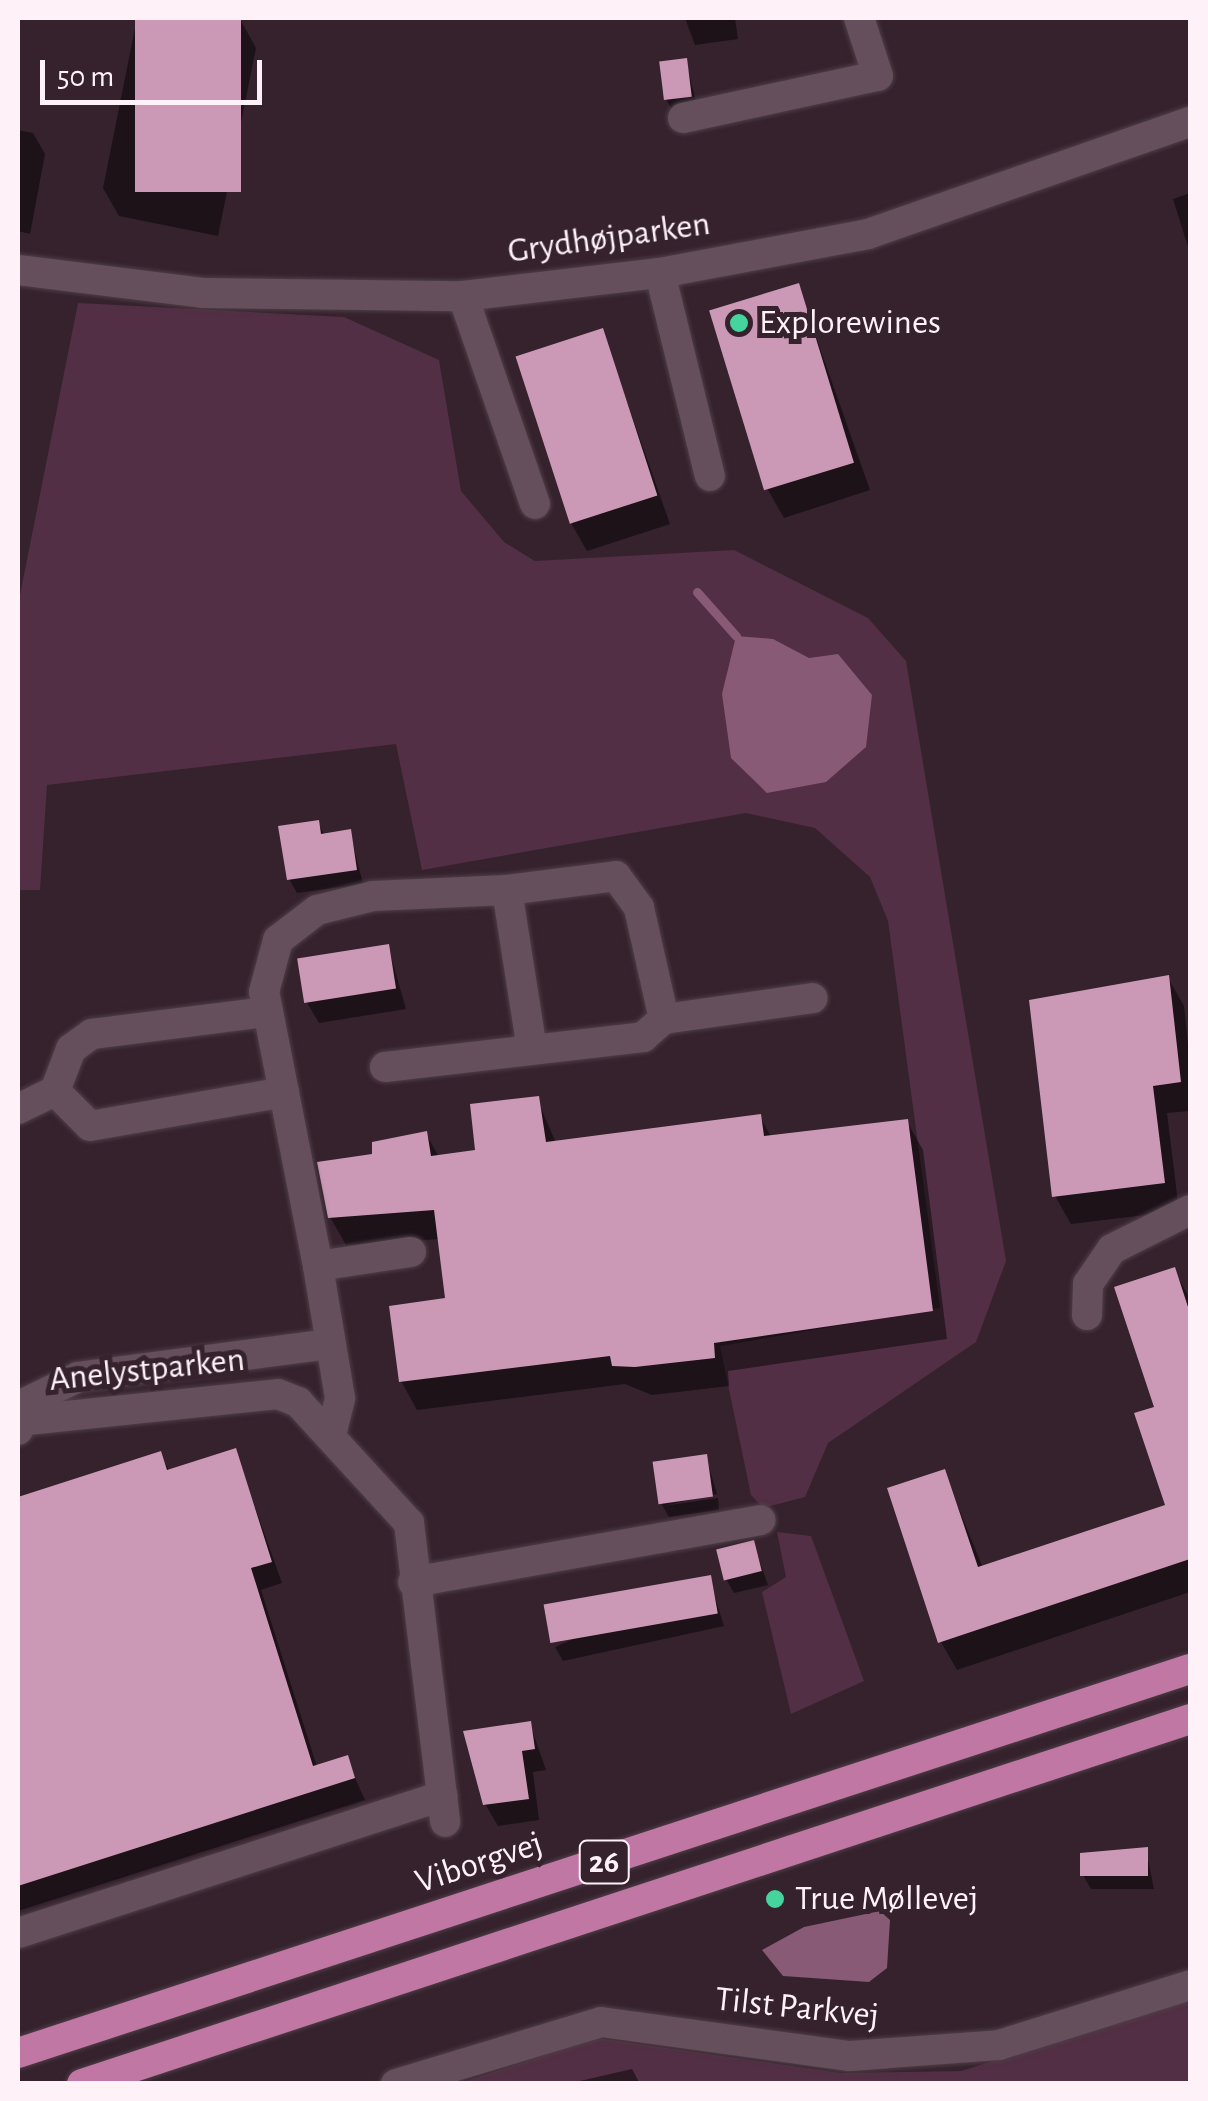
<!DOCTYPE html>
<html>
<head>
<meta charset="utf-8">
<style>
	body { margin:0 }
	#map { position:relative; width:1208px; height:2101px; overflow:hidden; background:#35222d; font-family:"Alegreya Sans",sans-serif }
	div>[style] { position:absolute }
	.green>* { inset:0; background:#522f44 }
	.water>* { inset:0; background:#885a75 }
	.shadow>* { inset:0; background:#0007 }
	.stream>* { height:9px; margin:-4.5px; padding:0 4.5px; transform-origin:4.5px; border-radius:4.5px; background:#885a75 }
	.building>* { inset:0; background:#cb99b6; transform-origin:0 0 }
	.roads { filter:drop-shadow(0 0 2px #4e3e47) drop-shadow(0 0 2px #4e3e47) }
	.minor>* { height:30px; margin:-15px; padding:0 15px; transform-origin:15px; border-radius:15px; background:#654f5c }
	.major>* { height:30px; margin:-15px; padding:0 15px; transform-origin:15px; border-radius:15px; background:#c077a3 }
	.dots>* { width:28px; height:28px; translate:-50% -50%; box-sizing:border-box; border:5px solid #35222d; border-radius:50% }
	span { translate:-50% -50%; white-space:nowrap; text-align:center; line-height:1.15; -webkit-text-stroke:10px #35222d; paint-order:stroke }
	.shield-label span { padding:2px 8px; background:#35222d; border:2px solid; border-radius:8px; -webkit-text-stroke-width:0 }
	.shield-label { font-size:32px; color:#fef1f8; font-weight:700 }
	.street-label { font-size:35px; color:#fef1f8 }
	.poi-label { font-size:35px; color:#fef1f8 }
	.left { translate:0 -50%; text-align:left }
	.frame { position:absolute; inset:0; border:20px solid #fef1f8; pointer-events:none }
	.scale { position:absolute; left:40px; top:60px; width:222px; height:45px; box-sizing:border-box; border:5px solid #fef1f8; border-top:0; padding-left:12px; font-size:30px; line-height:35px; white-space:nowrap; color:#fef1f8; -webkit-text-stroke:8px #35222d; paint-order:stroke }
</style>
</head>
<body>
<div id="map">
	<div class="green">
		<div style="clip-path:polygon(78px 303px,344px 317px,439px 360px,461px 491px,504px 542px,535px 561px,734px 550px,868px 618px,906px 661px,1006px 1261px,976px 1342px,828px 1443px,805px 1497px,763px 1508px,751px 1495px,720px 1346px,940px 1308px,888px 921px,870px 877px,815px 828px,746px 813px,422px 870px,396px 744px,47px 785px,40px 890px,18px 890px,18px 605px)"></div>
		<div style="clip-path:polygon(777px 1532px,811px 1536px,864px 1681px,791px 1714px,762px 1592px,786px 1577px)"></div>
		<div style="clip-path:polygon(1190px 2000px,1190px 2083px,457px 2084px,597px 2038px,841px 2073px,961px 2071px)"></div>
	</div>
	<div class="water">
		<div style="clip-path:polygon(736px 636px,773px 639px,809px 658px,838px 654px,872px 695px,866px 747px,826px 782px,767px 793px,731px 758px,722px 694px)"></div>
		<div style="clip-path:polygon(880px 1911px,890px 1920px,887px 1968px,869px 1982px,783px 1976px,762px 1950px,804px 1927px)"></div>
	</div>
	<div class="shadow">
		<div style="clip-path:polygon(137px 18px,240px 19px,256px 48px,218px 236px,119px 216px,103px 188px)"></div>
		<div style="clip-path:polygon(685px 18px,735px 18px,738px 39px,695px 45px)"></div>
		<div style="clip-path:polygon(686px 61px,698px 110px,674px 113px,666px 99px)"></div>
		<div style="clip-path:polygon(18px 130px,33px 133px,45px 154px,30px 234px,18px 231px)"></div>
		<div style="clip-path:polygon(1190px 193px,1190px 253px,1173px 199px)"></div>
		<div style="clip-path:polygon(798px 286px,870px 490px,784px 518px,768px 490px)"></div>
		<div style="clip-path:polygon(602px 331px,670px 524px,587px 551px,571px 523px)"></div>
		<div style="clip-path:polygon(318px 823px,325px 836px,350px 832px,363px 884px,297px 893px,289px 879px)"></div>
		<div style="clip-path:polygon(388px 946px,406px 1009px,319px 1023px,306px 1001px)"></div>
		<div style="clip-path:polygon(1168px 978px,1184px 1006px,1190px 1064px,1190px 1111px,1167px 1113px,1179px 1211px,1071px 1224px,1055px 1196px)"></div>
		<div style="clip-path:polygon(537px 1099px,556px 1143px,760px 1117px,772px 1138px,907px 1122px,923px 1150px,947px 1339px,728px 1371px,729px 1386px,652px 1395px,625px 1384px,417px 1410px,401px 1381px,447px 1300px,440px 1239px,346px 1245px,330px 1217px,375px 1156px,426px 1134px,439px 1157px,478px 1152px)"></div>
		<div style="clip-path:polygon(1174px 1270px,1190px 1299px,1190px 1592px,957px 1670px,941px 1642px,944px 1472px,983px 1568px,1168px 1506px,1157px 1408px)"></div>
		<div style="clip-path:polygon(235px 1451px,282px 1583px,261px 1590px,317px 1767px,346px 1758px,365px 1800px,18px 1911px,18px 1499px,160px 1454px,170px 1472px)"></div>
		<div style="clip-path:polygon(706px 1457px,717px 1494px,663px 1506px,718px 1498px,719px 1510px,669px 1517px,661px 1503px,656px 1464px)"></div>
		<div style="clip-path:polygon(753px 1543px,768px 1585px,734px 1593px,726px 1579px)"></div>
		<div style="clip-path:polygon(709px 1578px,724px 1626px,563px 1661px,555px 1647px)"></div>
		<div style="clip-path:polygon(530px 1724px,546px 1770px,533px 1772px,539px 1820px,498px 1826px,485px 1804px)"></div>
		<div style="clip-path:polygon(1146px 1850px,1154px 1889px,1091px 1889px,1083px 1875px)"></div>
		<div style="clip-path:polygon(632px 2069px,640px 2084px,567px 2084px)"></div>
	</div>
	<div class="stream">
		<div style="left:697px;top:592px;width:59px;rotate:48.4deg"></div>
	</div>
	<div class="building">
		<div style="left:135px;top:18px;width:106px;height:174px"></div>
		<div style="left:687px;top:58px;width:39px;height:28px;rotate:83deg"></div>
		<div style="left:799px;top:283px;width:188px;height:94px;rotate:73deg"></div>
		<div style="left:603px;top:328px;width:176px;height:92px;rotate:72deg"></div>
		<div style="clip-path:polygon(319px 820px,321px 834px,351px 829px,357px 870px,287px 880px,278px 826px)"></div>
		<div style="left:389px;top:944px;width:45px;height:93px;rotate:81deg"></div>
		<div style="clip-path:polygon(1169px 975px,1181px 1082px,1153px 1086px,1165px 1183px,1052px 1197px,1029px 1000px)"></div>
		<div style="clip-path:polygon(539px 1096px,546px 1142px,761px 1114px,764px 1136px,908px 1119px,933px 1311px,714px 1343px,715px 1358px,635px 1367px,612px 1366px,610px 1356px,399px 1382px,389px 1306px,445px 1298px,434px 1210px,328px 1218px,317px 1162px,372px 1154px,372px 1142px,427px 1131px,431px 1156px,475px 1150px,470px 1104px)"></div>
		<div style="clip-path:polygon(1175px 1267px,1190px 1313px,1190px 1559px,938px 1643px,887px 1488px,945px 1469px,978px 1567px,1165px 1505px,1134px 1413px,1154px 1407px,1114px 1287px)"></div>
		<div style="clip-path:polygon(236px 1448px,272px 1562px,251px 1568px,313px 1766px,348px 1755px,355px 1778px,18px 1886px,18px 1497px,161px 1451px,167px 1470px)"></div>
		<div style="left:707px;top:1454px;width:43px;height:55px;rotate:82deg"></div>
		<div style="left:754px;top:1540px;width:32px;height:39px;rotate:76deg"></div>
		<div style="left:711px;top:1575px;width:39px;height:170px;rotate:80deg"></div>
		<div style="clip-path:polygon(531px 1721px,535px 1749px,522px 1751px,529px 1799px,483px 1805px,463px 1731px)"></div>
		<div style="clip-path:polygon(1148px 1847px,1148px 1876px,1080px 1876px,1080px 1853px)"></div>
	</div>
	<div class="roads">
		<div class="minor">
			<div style="left:683px;top:118px;width:199px;rotate:-12.2deg"></div>
			<div style="left:878px;top:76px;width:61px;rotate:-108.1deg"></div>
			<div style="left:18px;top:270px;width:186px;rotate:7.1deg"></div>
			<div style="left:203px;top:293px;width:260px;rotate:0.7deg"></div>
			<div style="left:463px;top:296px;width:198px;rotate:-6.7deg"></div>
			<div style="left:660px;top:273px;width:212px;rotate:-10.6deg"></div>
			<div style="left:868px;top:234px;width:341px;rotate:-19.2deg"></div>
			<div style="left:660px;top:273px;width:209px;rotate:76.2deg"></div>
			<div style="left:463px;top:296px;width:220px;rotate:70.9deg"></div>
			<div style="left:507px;top:890px;width:110px;rotate:-7.3deg"></div>
			<div style="left:616px;top:876px;width:39px;rotate:54deg"></div>
			<div style="left:639px;top:908px;width:114px;rotate:77.3deg"></div>
			<div style="left:385px;top:1067px;width:260px;rotate:-6.6deg"></div>
			<div style="left:643px;top:1037px;width:28px;rotate:-41deg"></div>
			<div style="left:664px;top:1019px;width:150px;rotate:-8deg"></div>
			<div style="left:55px;top:1091px;width:45px;rotate:-69.1deg"></div>
			<div style="left:71px;top:1049px;width:26px;rotate:-36deg"></div>
			<div style="left:92px;top:1034px;width:176px;rotate:-7.2deg"></div>
			<div style="left:18px;top:1109px;width:41px;rotate:-25.9deg"></div>
			<div style="left:55px;top:1091px;width:49px;rotate:45deg"></div>
			<div style="left:90px;top:1126px;width:197px;rotate:-9.9deg"></div>
			<div style="left:318px;top:1266px;width:279px;rotate:-101.1deg"></div>
			<div style="left:264px;top:992px;width:54px;rotate:-74.9deg"></div>
			<div style="left:278px;top:940px;width:49px;rotate:-37.6deg"></div>
			<div style="left:317px;top:910px;width:58px;rotate:-14deg"></div>
			<div style="left:373px;top:896px;width:134px;rotate:-2.6deg"></div>
			<div style="left:507px;top:890px;width:161px;rotate:81.1deg"></div>
			<div style="left:1087px;top:1315px;width:31px;rotate:-88deg"></div>
			<div style="left:1088px;top:1284px;width:42px;rotate:-55.6deg"></div>
			<div style="left:1112px;top:1249px;width:87px;rotate:-26.6deg"></div>
			<div style="left:18px;top:1421px;width:261px;rotate:-5.9deg"></div>
			<div style="left:278px;top:1394px;width:22px;rotate:22deg"></div>
			<div style="left:298px;top:1402px;width:164px;rotate:47.5deg"></div>
			<div style="left:409px;top:1523px;width:301px;rotate:83.1deg"></div>
			<div style="left:18px;top:1430px;width:26px;rotate:-79deg"></div>
			<div style="left:23px;top:1404px;width:61px;rotate:-26.1deg"></div>
			<div style="left:78px;top:1377px;width:253px;rotate:-7.5deg"></div>
			<div style="left:331px;top:1435px;width:38px;rotate:-76deg"></div>
			<div style="left:340px;top:1398px;width:134px;rotate:-99.5deg"></div>
			<div style="left:318px;top:1266px;width:94px;rotate:-8.6deg"></div>
			<div style="left:413px;top:1582px;width:353px;rotate:-10.1deg"></div>
			<div style="left:18px;top:1933px;width:446px;rotate:-17.9deg"></div>
			<div style="left:396px;top:2084px;width:214px;rotate:-16.8deg"></div>
			<div style="left:601px;top:2022px;width:251px;rotate:7.8deg"></div>
			<div style="left:850px;top:2056px;width:149px;rotate:-4.2deg"></div>
			<div style="left:999px;top:2045px;width:200px;rotate:-17.4deg"></div>
		</div>
		<div class="major">
			<div style="left:18px;top:2053px;width:1233px;rotate:-18.14deg"></div>
			<div style="left:82px;top:2084px;width:1167px;rotate:-18.23deg"></div>
		</div>
	</div>
	<div class="dots">
		<div style="left:739px;top:323px;background:#46d49e"></div>
		<div style="left:775px;top:1899px;background:#46d49e"></div>
	</div>
	<div class="shield-label">
		<span style="left:604px;top:1862px">26</span>
	</div>
	<div class="street-label">
		<span style="left:609px;top:238px;rotate:-8deg">Grydhøjparken</span>
		<span style="left:147px;top:1370px;rotate:-6deg">Anelystparken</span>
		<span style="left:479px;top:1863px;rotate:-18deg">Viborgvej</span>
		<span style="left:797px;top:2008px;rotate:6deg">Tilst Parkvej</span>
	</div>
	<div class="poi-label">
		<span class="left" style="left:759px;top:323px">Explorewines</span>
		<span class="left" style="left:795px;top:1899px">True Møllevej</span>
	</div>
	<div class="frame"></div>
	<div class="scale">50 m</div>
</div>
</body>
</html>
